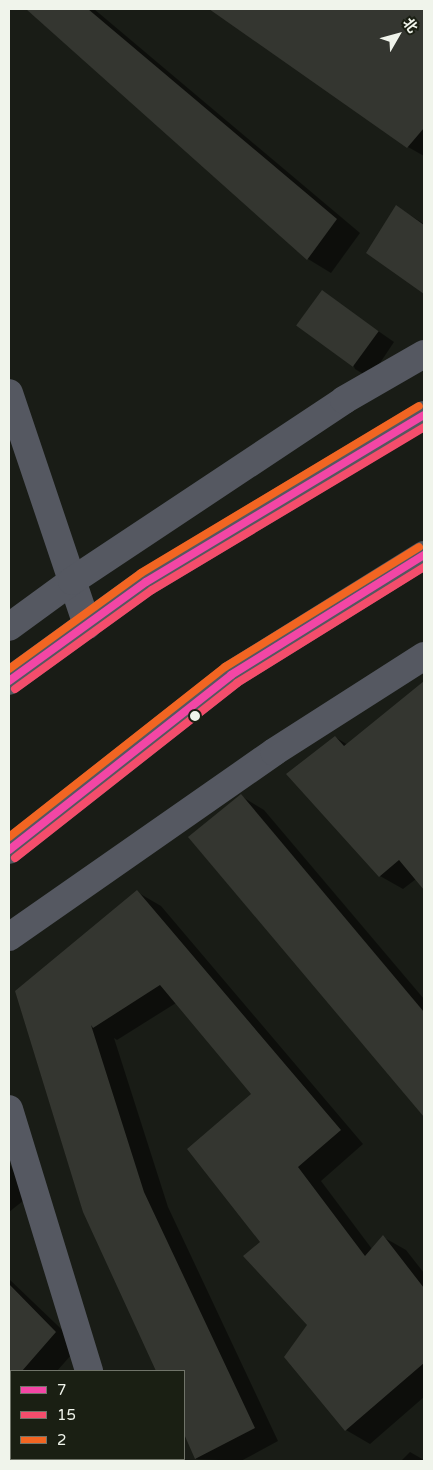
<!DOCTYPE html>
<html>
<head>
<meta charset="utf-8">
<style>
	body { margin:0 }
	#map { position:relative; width:433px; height:1470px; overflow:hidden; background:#191c16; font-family:"Varela Round","Noto Sans SC",sans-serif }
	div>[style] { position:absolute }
	.shadow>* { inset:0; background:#0007 }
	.building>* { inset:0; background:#343630; transform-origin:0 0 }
	.minor>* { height:28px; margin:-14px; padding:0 14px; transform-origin:14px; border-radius:14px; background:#555861 }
	.tertiary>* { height:28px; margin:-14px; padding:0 14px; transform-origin:14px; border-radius:14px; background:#555861 }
	.primary>* { height:28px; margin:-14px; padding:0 14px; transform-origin:14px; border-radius:14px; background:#54585f }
	.bus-1>* { height:8px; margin:-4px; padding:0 4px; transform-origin:4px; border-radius:4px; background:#f346a5 }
	.bus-2>* { height:8px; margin:-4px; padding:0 4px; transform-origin:4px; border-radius:4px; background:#f44d6c }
	.bus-3>* { height:8px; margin:-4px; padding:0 4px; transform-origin:4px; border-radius:4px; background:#f26522 }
	.dots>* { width:14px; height:14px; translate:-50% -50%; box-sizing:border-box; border:2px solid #1a1f13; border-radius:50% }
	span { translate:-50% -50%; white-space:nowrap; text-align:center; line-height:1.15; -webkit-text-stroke:4.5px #1a1f13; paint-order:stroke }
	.frame { position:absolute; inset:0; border:10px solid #f0f4eb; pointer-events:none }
	.legend { position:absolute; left:10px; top:1370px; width:175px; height:90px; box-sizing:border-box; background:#1a1f13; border:1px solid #707469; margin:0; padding:6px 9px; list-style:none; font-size:15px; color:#f0f4eb }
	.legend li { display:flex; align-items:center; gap:10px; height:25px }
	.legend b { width:25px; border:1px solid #707469 }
	.north { position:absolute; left:373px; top:10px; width:50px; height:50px; -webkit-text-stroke:4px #1a1f13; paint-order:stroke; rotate:52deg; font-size:14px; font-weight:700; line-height:20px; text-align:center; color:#f0f4eb }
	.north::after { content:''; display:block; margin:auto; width:18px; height:22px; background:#f0f4eb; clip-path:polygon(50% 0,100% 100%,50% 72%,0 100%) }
</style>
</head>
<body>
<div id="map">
	<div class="shadow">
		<div style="clip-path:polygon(27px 9px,94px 9px,360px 233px,331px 273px,308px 259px)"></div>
		<div style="clip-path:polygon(211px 9px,424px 9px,424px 156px,408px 147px)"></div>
		<div style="clip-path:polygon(397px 207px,424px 224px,424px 292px,368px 252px)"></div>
		<div style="clip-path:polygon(322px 292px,394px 342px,370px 378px,355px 369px)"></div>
		<div style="clip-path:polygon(424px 683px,424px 889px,416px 879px,403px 889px,380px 876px,335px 737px,348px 745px)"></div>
		<div style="clip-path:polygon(241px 796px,264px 810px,424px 999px,424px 1115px,190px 838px)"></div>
		<div style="clip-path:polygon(137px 892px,161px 906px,363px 1144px,321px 1181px,372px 1249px,383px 1237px,406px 1250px,424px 1273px,424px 1397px,370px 1444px,346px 1430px,286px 1357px,309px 1325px,261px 1242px,253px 1094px,176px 1003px,117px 1040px,114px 1038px,168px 1207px,278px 1441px,241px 1461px,196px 1459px,184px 1431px,184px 1371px,157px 1371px,85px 1211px,17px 991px)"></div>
		<div style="clip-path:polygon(9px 1163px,28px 1197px,9px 1212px)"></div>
		<div style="clip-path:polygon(9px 1279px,79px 1346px,57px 1371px,11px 1371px,11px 1459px,49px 1461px,9px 1461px)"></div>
		<div style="clip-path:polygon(410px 1452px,424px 1460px,424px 1461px,401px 1461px)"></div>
	</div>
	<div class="building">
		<div style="clip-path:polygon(26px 9px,88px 9px,337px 219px,307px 260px)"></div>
		<div style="clip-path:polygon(209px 9px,424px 9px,424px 128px,407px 148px)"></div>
		<div style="clip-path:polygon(396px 205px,424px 225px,424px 294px,366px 253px)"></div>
		<div style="left:322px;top:290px;width:70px;height:44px;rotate:36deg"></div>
		<div style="clip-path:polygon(424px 681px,424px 890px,399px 860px,379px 877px,286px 774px,335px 736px,344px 746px)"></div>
		<div style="clip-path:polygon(241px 794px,424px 1012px,424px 1117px,188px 837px)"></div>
		<div style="clip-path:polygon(137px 890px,341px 1130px,298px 1167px,365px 1256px,383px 1235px,424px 1288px,424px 1363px,345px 1431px,284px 1357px,307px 1325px,243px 1256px,260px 1242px,187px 1149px,251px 1094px,160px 985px,93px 1028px,91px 1025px,144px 1192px,255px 1428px,195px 1459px,184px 1434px,184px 1371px,156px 1371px,83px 1212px,15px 991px)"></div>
		<div style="clip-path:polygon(9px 1284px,56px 1332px,22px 1371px,11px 1371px,9px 1386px)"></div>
	</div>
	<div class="minor">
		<div style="left:9px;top:393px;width:245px;rotate:71.4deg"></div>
		<div style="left:9px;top:1109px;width:274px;rotate:73deg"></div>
		<div style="left:93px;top:1459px;width:2px;rotate:90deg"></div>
	</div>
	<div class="tertiary">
		<div style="left:9px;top:627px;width:78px;rotate:-36.1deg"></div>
		<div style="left:72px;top:581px;width:327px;rotate:-33.6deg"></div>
		<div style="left:344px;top:400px;width:92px;rotate:-29.9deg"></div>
		<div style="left:9px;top:937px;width:323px;rotate:-34.9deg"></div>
		<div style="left:274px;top:752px;width:178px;rotate:-32.6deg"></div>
	</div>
	<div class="primary">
		<div style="left:9px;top:681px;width:169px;rotate:-35.9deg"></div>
		<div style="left:146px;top:582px;width:324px;rotate:-31deg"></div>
		<div style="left:9px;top:850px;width:283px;rotate:-38.2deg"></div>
		<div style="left:231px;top:675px;width:227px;rotate:-31.9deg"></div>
	</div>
	<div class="bus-1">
		<div style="left:9px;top:681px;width:169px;rotate:-35.9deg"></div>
		<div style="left:146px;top:582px;width:324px;rotate:-31deg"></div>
		<div style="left:9px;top:850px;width:283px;rotate:-38.2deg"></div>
		<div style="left:231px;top:675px;width:227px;rotate:-31.9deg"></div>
	</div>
	<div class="bus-2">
		<div style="left:15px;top:689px;width:169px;rotate:-35.9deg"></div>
		<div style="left:152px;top:590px;width:317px;rotate:-30.9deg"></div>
		<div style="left:15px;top:858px;width:283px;rotate:-38.2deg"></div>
		<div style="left:237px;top:683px;width:220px;rotate:-31.8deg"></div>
	</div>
	<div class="bus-3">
		<div style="left:9px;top:669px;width:163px;rotate:-36deg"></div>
		<div style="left:141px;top:573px;width:324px;rotate:-31deg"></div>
		<div style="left:9px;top:837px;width:275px;rotate:-38.2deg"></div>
		<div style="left:225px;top:667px;width:228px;rotate:-31.7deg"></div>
	</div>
	<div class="dots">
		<div style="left:195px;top:716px;background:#f0f4eb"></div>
	</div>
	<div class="frame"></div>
	<ul class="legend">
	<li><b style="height:6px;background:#f346a5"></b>7</li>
	<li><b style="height:6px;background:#f44d6c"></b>15</li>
	<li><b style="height:6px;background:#f26522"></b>2</li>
	</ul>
	<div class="north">北</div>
</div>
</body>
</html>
